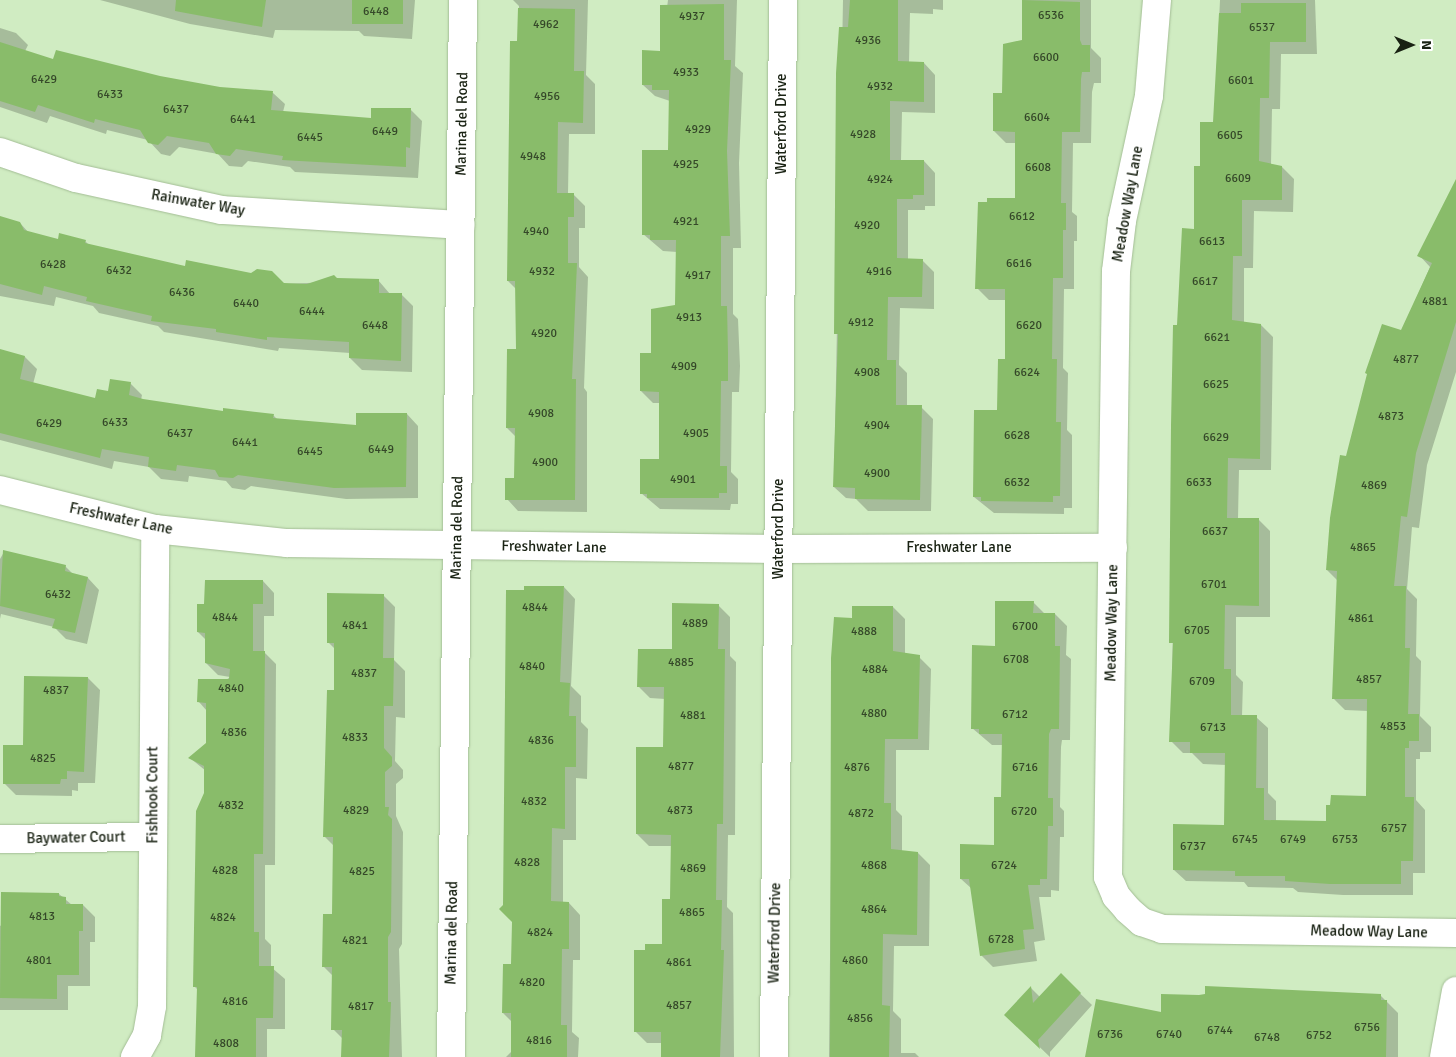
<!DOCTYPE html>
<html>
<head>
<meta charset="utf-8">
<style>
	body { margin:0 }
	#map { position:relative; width:1456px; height:1057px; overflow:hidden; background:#d0ecc2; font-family:Signika,sans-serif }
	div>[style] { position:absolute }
	.shadow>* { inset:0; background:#0003 }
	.building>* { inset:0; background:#89bc6a; transform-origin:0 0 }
	.roads { filter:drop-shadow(0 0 1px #a3bd95) drop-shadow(0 0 1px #a3bd95) }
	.minor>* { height:28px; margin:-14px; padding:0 14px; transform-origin:14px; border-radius:14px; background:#fff }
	span { translate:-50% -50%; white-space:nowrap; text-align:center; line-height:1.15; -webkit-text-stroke:4px #fff; paint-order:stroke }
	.number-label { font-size:12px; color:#354829 }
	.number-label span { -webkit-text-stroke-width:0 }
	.street-label { font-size:15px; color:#192213 }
	.north { position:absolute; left:1386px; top:20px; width:50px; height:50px; -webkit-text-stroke:4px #fff; paint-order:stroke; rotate:90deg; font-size:14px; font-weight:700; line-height:20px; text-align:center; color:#192213 }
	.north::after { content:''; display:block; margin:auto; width:18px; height:22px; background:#192213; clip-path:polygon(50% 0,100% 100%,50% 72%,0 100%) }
</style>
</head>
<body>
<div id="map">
	<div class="shadow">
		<div style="clip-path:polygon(100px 0,415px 0,412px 39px,364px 36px,359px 31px,275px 30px,273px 38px,190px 24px)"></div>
		<div style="clip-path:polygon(513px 0,588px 0,586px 75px,595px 84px,595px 134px,569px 134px,568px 194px,573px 194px,585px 206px,585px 228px,579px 228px,579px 267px,588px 277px,584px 388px,587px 392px,587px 512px,518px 511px,507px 499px,515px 479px,516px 437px,507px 428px,517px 351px,516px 289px,508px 281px,519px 42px,519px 6px)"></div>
		<div style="clip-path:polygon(668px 0,737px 0,735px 66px,743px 73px,739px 163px,741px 248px,733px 248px,733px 314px,738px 319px,740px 366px,739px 392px,732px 392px,731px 472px,738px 479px,738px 504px,731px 504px,730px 510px,660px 509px,641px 493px,660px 460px,660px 403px,653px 403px,641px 391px,652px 354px,676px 306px,677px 252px,663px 251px,643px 234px,670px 151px,670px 101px,655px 96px,643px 85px,661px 52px)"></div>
		<div style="clip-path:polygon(843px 0,943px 0,943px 10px,933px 9px,933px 14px,910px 13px,909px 63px,924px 63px,935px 75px,935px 113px,902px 112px,901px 161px,924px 161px,935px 173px,935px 206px,925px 206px,925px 210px,908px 210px,908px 260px,922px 260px,934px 272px,934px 309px,900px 308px,899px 365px,907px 373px,907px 407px,921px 407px,933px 419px,931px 511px,868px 511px,856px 499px,846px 498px,834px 487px)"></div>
		<div style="clip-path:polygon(1023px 0,1091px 0,1091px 48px,1101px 58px,1101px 83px,1094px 83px,1092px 92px,1091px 143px,1073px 143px,1072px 212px,1077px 216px,1077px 241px,1074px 241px,1074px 289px,1064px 289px,1063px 368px,1068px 373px,1067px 430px,1072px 435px,1072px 508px,1064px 508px,1064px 514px,994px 513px,974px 497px,998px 411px,1006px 360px,1006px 300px,989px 300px,977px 288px,1016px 199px,1016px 143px,1006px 143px,994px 131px,1003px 94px,1023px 41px)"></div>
		<div style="clip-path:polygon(1220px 0,1315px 0,1317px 54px,1281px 54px,1280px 109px,1272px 109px,1271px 165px,1282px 167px,1294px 179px,1293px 212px,1254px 211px,1253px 268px,1244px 268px,1244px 323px,1261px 325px,1273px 337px,1271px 470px,1239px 470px,1238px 519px,1259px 520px,1270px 531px,1270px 617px,1236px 617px,1236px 675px,1243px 682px,1242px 716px,1256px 717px,1268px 728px,1268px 793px,1276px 801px,1276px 822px,1328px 822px,1367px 797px,1368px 711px,1345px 710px,1334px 699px,1338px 581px,1327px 570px,1347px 457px,1430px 267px,1419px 255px,1456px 216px,1456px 372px,1427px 465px,1419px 528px,1412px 527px,1407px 589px,1417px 599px,1416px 656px,1421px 661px,1420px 716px,1431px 727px,1431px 752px,1420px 752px,1420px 759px,1416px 759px,1416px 800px,1425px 810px,1425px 873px,1413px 873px,1413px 895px,1343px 895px,1298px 892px,1293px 888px,1248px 887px,1244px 882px,1186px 881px,1174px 870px,1226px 826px,1226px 765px,1203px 764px,1192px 753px,1183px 753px,1171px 741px,1178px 326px,1195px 230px,1201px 167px,1214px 124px)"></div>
		<div style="clip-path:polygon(0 28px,16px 33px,28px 45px,25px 51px,54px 61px,220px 88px,273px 93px,285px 104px,283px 112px,372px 119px,410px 109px,422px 121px,418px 178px,295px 172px,290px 167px,248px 161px,242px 167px,229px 166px,218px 154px,179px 147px,170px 156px,161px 154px,148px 140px,107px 130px,106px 134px,50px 116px,47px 123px,0 107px)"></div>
		<div style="clip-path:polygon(0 221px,20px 223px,29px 233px,59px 241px,85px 241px,89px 245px,186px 268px,284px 284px,378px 280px,390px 294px,401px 294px,413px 306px,412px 372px,362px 370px,350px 358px,350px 353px,279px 348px,278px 351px,164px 332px,158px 326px,99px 313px,93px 306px,56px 297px,54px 306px,0 296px)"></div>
		<div style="clip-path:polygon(0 350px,25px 357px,37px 369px,33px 384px,96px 399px,130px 383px,142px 395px,141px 400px,224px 413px,273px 415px,278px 420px,357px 426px,407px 414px,418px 426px,418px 498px,346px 499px,251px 486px,245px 490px,232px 488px,226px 481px,189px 476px,188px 482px,161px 479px,149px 467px,114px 461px,112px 469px,0 440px)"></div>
		<div style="clip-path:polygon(4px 552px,65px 566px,74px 575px,88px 578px,99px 590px,87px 644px,66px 639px,54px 627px,1px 614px,0 619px,0 559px)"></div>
		<div style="clip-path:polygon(263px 581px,274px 593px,274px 616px,264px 616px,264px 652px,276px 664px,275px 865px,265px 865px,265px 939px,271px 945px,271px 967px,285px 979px,285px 1029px,267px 1029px,267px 1057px,197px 1057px,198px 990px,194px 986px,206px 771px,190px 758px,207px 743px,207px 711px,199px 702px,230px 677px,218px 675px,206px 663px,206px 640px,198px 632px,205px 605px)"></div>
		<div style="clip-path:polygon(564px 587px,575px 599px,571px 686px,581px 696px,581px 722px,588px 729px,587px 779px,576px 778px,576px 840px,563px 840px,563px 903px,569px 903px,580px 915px,580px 960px,573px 960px,572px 1032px,579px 1038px,578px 1057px,506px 1057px,512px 1051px,512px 1022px,503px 1013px,513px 966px,513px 922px,504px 906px)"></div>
		<div style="clip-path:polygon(383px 595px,395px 607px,394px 660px,405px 671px,405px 718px,396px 717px,395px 761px,403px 770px,403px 778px,396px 784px,396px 816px,403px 832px,402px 944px,399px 949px,402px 1057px,343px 1057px,343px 1039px,333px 1029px,333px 976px,324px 967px,334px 915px,334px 846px,324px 836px,335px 692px,335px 649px,328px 642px)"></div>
		<div style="clip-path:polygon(1033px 602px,1045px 614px,1055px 614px,1067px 626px,1066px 655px,1071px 659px,1070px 740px,1062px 740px,1061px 747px,1060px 807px,1064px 811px,1064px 837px,1060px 837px,1059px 891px,1051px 890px,1051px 897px,1039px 897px,1045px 940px,1034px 942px,1037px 961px,993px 967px,981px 955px,972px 889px,961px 879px,995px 846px,1002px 799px,1004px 745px,992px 745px,972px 728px,996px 647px)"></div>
		<div style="clip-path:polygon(718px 605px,730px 617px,730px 656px,736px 662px,735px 835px,728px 835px,727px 907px,733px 913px,734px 1057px,662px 1057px,662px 1043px,647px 1043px,635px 1031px,646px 952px,663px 945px,671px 901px,672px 846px,649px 846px,637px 834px,664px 748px,665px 699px,650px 698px,639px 687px)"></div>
		<div style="clip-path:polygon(893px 607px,905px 619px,905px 654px,919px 657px,931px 669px,929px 750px,896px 750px,896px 810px,902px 816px,902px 851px,918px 853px,930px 865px,929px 946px,894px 946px,893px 1011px,901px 1019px,901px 1053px,915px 1053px,919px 1057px,829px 1057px,833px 658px,854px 619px)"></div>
		<div style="clip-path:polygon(88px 678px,100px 690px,95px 783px,78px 783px,78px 791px,72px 790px,72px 796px,16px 795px,4px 783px)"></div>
		<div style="clip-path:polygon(59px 894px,72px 905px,83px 905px,95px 917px,95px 942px,90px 942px,90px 986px,68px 986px,68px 1010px,0 1010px,0 926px)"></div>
		<div style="clip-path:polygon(1061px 975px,1092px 1005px,1050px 1052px,1050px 1057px,1006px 1015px,1031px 988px,1040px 997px)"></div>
		<div style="clip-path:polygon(1206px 987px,1380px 995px,1398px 1013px,1398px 1057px,1086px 1057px,1162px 1013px,1206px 994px)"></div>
	</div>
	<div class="building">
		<div style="clip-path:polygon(176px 0,266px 0,262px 27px,175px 11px)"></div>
		<div style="left:352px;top:0;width:51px;height:24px"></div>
		<div style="clip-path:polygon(850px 0,898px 0,898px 61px,924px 62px,924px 102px,890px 101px,890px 160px,924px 160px,924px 195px,913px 195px,913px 199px,897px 199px,897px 258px,923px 259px,922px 297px,888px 297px,887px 360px,896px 360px,896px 405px,922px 405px,920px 500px,855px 499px,855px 488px,833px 487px,838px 334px,834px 334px,836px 73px,839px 27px,848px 27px)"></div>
		<div style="clip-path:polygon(1022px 0,1080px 2px,1080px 40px,1082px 45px,1090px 45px,1090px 72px,1082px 72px,1081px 79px,1080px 132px,1062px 132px,1061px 203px,1066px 203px,1066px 230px,1063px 230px,1063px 278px,1053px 278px,1052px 359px,1057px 359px,1056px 422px,1061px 422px,1060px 496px,1053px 496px,1053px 502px,981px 501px,981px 497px,973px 497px,974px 410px,997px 410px,998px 359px,1005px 359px,1005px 289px,975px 289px,978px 202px,987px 202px,987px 198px,1015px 198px,1015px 132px,993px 131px,993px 93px,1002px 93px,1003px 44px,1022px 40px)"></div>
		<div style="clip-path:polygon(1241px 3px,1306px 3px,1306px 42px,1270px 42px,1269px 98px,1260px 98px,1259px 161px,1282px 166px,1282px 200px,1242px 200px,1242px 256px,1233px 256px,1232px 320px,1261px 324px,1260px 459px,1228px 458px,1227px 518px,1259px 518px,1259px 606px,1225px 605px,1224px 669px,1231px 669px,1231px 715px,1257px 715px,1256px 788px,1264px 788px,1264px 820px,1326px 821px,1326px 805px,1330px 805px,1331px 795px,1366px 796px,1367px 699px,1332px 699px,1337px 571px,1326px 570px,1330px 518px,1340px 455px,1346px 456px,1367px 374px,1365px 373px,1382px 324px,1401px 330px,1432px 263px,1417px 256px,1456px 179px,1456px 322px,1416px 453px,1407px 517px,1401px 516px,1394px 586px,1406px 586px,1405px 648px,1410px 648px,1408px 714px,1419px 714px,1419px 741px,1409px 741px,1409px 748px,1405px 748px,1405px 797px,1414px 797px,1413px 861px,1401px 861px,1401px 884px,1330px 884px,1285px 881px,1285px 876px,1235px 876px,1235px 871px,1173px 870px,1173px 824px,1224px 825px,1225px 753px,1190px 753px,1190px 742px,1169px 742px,1173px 643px,1169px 643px,1171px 425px,1173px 325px,1177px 325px,1182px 228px,1194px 229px,1194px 166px,1200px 166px,1200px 122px,1213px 122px,1219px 13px,1241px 13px)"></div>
		<div style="clip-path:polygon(724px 4px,724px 60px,731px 60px,727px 151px,730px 236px,721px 236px,721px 306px,727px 306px,728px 353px,728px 381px,721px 381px,720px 466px,727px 466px,727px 493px,719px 493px,719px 498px,647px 498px,647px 494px,640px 494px,640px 459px,659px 459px,659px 392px,640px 391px,640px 353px,651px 353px,651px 309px,675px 305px,676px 240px,650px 240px,650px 235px,642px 235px,642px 150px,668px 150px,669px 90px,652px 90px,652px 85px,642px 85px,642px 50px,660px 51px,660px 5px)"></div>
		<div style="clip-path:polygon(518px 8px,575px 9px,574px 71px,584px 71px,583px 123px,558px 122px,557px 193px,574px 193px,574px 217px,568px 217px,568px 263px,577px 263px,572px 379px,576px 379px,575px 500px,505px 500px,505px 478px,514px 478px,515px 428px,506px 428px,507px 349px,516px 349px,515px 281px,507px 281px,510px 41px,517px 41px)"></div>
		<div style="clip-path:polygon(0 42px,53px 59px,56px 50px,160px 76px,220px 87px,273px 91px,271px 110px,371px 118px,371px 108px,411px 108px,410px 148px,406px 147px,406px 167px,282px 160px,283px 156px,236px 149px,230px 156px,216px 154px,209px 143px,167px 136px,158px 145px,148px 143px,140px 130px,95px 119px,94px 123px,38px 105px,35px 112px,0 101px)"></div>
		<div style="clip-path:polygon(0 216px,20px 222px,24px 230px,58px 239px,59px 233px,86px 240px,85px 243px,185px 266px,186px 260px,251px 273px,257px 269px,272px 271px,284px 283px,307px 284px,334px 275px,337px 278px,379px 279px,379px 293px,402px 293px,401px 361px,349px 358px,349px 342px,267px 337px,267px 340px,216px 332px,216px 329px,151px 321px,152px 316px,86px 301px,87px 297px,44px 286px,42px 295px,0 284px)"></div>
		<div style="clip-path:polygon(0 349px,25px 356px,20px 379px,95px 398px,97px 389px,108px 391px,110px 379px,131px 382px,129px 395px,143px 399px,223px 411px,223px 408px,274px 414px,273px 418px,356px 425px,356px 413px,407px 413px,406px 487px,334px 488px,238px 475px,233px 478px,219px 477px,215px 470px,177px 465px,176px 471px,148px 467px,149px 457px,102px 449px,100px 458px,0 433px)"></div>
		<div style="clip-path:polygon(3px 550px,66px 565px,65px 571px,88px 577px,75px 633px,52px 628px,55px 619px,0 606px)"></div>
		<div style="clip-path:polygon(205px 580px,263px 580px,263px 604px,253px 604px,253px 651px,265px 651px,263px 854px,254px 854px,254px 932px,259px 932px,259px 966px,274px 966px,273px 1018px,256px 1018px,256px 1057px,195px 1057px,197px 987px,193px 987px,196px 811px,204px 793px,204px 766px,188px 758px,206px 743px,206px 703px,197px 702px,198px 679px,229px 679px,230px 669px,205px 663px,205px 633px,197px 632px,197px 604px,204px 604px)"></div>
		<div style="clip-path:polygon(524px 586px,564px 586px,560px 682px,570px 683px,569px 716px,576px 716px,576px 767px,565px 767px,565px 829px,552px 828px,551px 901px,569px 902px,569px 949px,562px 949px,561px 1025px,567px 1025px,567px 1057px,511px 1057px,511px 1013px,502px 1013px,503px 964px,511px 964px,512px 922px,499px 909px,503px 905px,506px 590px,524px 590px)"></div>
		<div style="clip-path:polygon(327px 593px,384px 594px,383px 658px,394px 658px,393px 706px,384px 706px,384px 748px,392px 757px,392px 766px,385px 772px,385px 807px,389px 807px,388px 815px,392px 819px,391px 932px,388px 937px,388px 1002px,391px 1002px,389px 1057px,341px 1057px,342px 1030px,331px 1030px,332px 967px,322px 967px,323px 914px,332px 914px,333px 837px,323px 837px,327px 690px,334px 690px,334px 643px,327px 643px)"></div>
		<div style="clip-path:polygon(995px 601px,1034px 601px,1033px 613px,1055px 613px,1055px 646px,1060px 646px,1059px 729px,1051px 729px,1049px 734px,1048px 798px,1053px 798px,1053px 826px,1048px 826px,1047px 879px,1040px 879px,1040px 885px,1028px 885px,1034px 929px,1023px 930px,1025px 949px,980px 956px,969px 879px,960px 879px,960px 844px,994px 845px,994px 797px,1001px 797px,1002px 734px,979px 734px,979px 729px,971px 729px,972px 645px,995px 646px)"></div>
		<div style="clip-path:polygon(672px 603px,719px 604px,718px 649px,725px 649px,723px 824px,717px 824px,716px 900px,722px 900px,721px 950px,724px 950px,720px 1057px,661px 1057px,661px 1032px,634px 1032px,634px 950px,645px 950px,645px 944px,662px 944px,662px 899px,670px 899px,671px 835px,636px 834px,636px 747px,663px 747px,664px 687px,637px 687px,638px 649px,672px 649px)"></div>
		<div style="clip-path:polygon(852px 606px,893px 606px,893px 651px,920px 655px,918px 739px,885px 739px,884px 803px,891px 803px,891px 849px,918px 852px,917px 935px,883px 934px,882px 1005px,890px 1006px,889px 1057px,830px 1057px,831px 658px,834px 617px,852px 618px)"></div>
		<div style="clip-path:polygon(24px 676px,88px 677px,84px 772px,67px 771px,67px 779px,61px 779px,60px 784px,3px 784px,3px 745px,23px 745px)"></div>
		<div style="clip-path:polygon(1px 892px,59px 893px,59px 896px,66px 897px,66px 904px,83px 904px,83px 931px,79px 931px,79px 975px,57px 975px,57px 999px,0 998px)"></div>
		<div style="clip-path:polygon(1061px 973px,1081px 993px,1038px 1040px,1040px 1049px,1004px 1015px,1031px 986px,1033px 1003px)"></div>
		<div style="clip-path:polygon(1205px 986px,1381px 994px,1381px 1000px,1387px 1000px,1386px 1057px,1085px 1057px,1096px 999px,1161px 1012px,1161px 994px,1199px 995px,1205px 994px)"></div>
	</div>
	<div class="roads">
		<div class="minor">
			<div style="left:1157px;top:0;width:96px;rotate:94.8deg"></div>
			<div style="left:1149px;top:96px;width:128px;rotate:102.2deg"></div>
			<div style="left:1122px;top:221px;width:50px;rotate:96.8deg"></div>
			<div style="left:1116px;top:271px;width:606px;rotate:90.76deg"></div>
			<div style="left:1108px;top:877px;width:21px;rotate:67deg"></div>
			<div style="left:1116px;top:896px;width:18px;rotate:49deg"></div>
			<div style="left:1128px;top:910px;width:18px;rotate:41deg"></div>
			<div style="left:1142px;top:922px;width:21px;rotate:19deg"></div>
			<div style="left:1162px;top:929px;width:294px;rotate:0.8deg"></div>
			<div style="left:0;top:152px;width:80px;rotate:18.9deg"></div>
			<div style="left:76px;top:178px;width:149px;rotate:12.4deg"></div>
			<div style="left:222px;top:210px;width:239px;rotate:3.6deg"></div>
			<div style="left:0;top:490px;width:160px;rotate:14.1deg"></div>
			<div style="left:155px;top:529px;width:133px;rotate:6.1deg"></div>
			<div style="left:287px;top:543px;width:492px;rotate:0.7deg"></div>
			<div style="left:779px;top:549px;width:334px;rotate:-0.2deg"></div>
			<div style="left:0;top:839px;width:152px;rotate:-0.8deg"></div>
			<div style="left:135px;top:1057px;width:25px;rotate:-61deg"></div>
			<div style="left:147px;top:1035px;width:29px;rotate:-80deg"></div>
			<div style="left:152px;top:1006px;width:477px;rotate:-89.6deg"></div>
			<div style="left:451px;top:1057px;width:1057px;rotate:-89.35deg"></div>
			<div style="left:774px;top:1057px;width:1057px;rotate:-89.51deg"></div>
			<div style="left:1444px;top:1057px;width:67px;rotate:-79.7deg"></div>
		</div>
	</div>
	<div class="number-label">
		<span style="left:376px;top:12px">6448</span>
		<span style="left:1051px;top:16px">6536</span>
		<span style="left:692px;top:17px">4937</span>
		<span style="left:546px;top:25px">4962</span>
		<span style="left:1262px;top:28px">6537</span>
		<span style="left:868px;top:41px">4936</span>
		<span style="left:1046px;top:58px">6600</span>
		<span style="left:686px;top:73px">4933</span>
		<span style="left:44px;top:80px">6429</span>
		<span style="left:1241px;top:81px">6601</span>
		<span style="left:880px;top:87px">4932</span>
		<span style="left:110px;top:95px">6433</span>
		<span style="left:547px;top:97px">4956</span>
		<span style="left:176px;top:110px">6437</span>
		<span style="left:1037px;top:118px">6604</span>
		<span style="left:243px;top:120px">6441</span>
		<span style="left:698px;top:130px">4929</span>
		<span style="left:385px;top:132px">6449</span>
		<span style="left:863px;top:135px">4928</span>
		<span style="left:1230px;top:136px">6605</span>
		<span style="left:310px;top:138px">6445</span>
		<span style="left:533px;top:157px">4948</span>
		<span style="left:686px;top:165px">4925</span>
		<span style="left:1038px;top:168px">6608</span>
		<span style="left:1238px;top:179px">6609</span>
		<span style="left:880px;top:180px">4924</span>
		<span style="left:1022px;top:217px">6612</span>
		<span style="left:686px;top:222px">4921</span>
		<span style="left:867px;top:226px">4920</span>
		<span style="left:536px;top:232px">4940</span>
		<span style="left:1212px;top:242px">6613</span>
		<span style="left:1019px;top:264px">6616</span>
		<span style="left:53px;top:265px">6428</span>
		<span style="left:119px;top:271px">6432</span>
		<span style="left:542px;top:272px">4932</span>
		<span style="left:879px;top:272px">4916</span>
		<span style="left:698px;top:276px">4917</span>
		<span style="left:1205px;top:282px">6617</span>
		<span style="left:182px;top:293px">6436</span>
		<span style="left:1435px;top:302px">4881</span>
		<span style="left:246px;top:304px">6440</span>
		<span style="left:312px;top:312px">6444</span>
		<span style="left:689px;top:318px">4913</span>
		<span style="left:861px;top:323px">4912</span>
		<span style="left:375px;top:326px">6448</span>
		<span style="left:1029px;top:326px">6620</span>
		<span style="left:544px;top:334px">4920</span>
		<span style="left:1217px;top:338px">6621</span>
		<span style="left:1406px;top:360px">4877</span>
		<span style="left:684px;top:367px">4909</span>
		<span style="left:867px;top:373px">4908</span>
		<span style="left:1027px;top:373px">6624</span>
		<span style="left:1216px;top:385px">6625</span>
		<span style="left:541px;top:414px">4908</span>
		<span style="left:1391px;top:417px">4873</span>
		<span style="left:115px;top:423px">6433</span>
		<span style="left:49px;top:424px">6429</span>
		<span style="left:877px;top:426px">4904</span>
		<span style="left:180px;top:434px">6437</span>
		<span style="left:696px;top:434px">4905</span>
		<span style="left:1017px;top:436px">6628</span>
		<span style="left:1216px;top:438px">6629</span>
		<span style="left:245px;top:443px">6441</span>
		<span style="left:381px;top:450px">6449</span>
		<span style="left:310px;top:452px">6445</span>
		<span style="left:545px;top:463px">4900</span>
		<span style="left:877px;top:474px">4900</span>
		<span style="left:683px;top:480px">4901</span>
		<span style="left:1017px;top:483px">6632</span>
		<span style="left:1199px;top:483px">6633</span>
		<span style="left:1374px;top:486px">4869</span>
		<span style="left:1215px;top:532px">6637</span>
		<span style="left:1363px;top:548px">4865</span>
		<span style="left:1214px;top:585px">6701</span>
		<span style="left:58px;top:595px">6432</span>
		<span style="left:535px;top:608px">4844</span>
		<span style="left:225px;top:618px">4844</span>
		<span style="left:1361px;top:619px">4861</span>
		<span style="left:695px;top:624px">4889</span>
		<span style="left:355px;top:626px">4841</span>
		<span style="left:1025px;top:627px">6700</span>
		<span style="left:1197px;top:631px">6705</span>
		<span style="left:864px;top:632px">4888</span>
		<span style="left:1016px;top:660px">6708</span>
		<span style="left:681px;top:663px">4885</span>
		<span style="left:532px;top:667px">4840</span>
		<span style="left:875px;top:670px">4884</span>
		<span style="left:364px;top:674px">4837</span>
		<span style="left:1369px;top:680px">4857</span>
		<span style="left:1202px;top:682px">6709</span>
		<span style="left:231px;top:689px">4840</span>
		<span style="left:56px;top:691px">4837</span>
		<span style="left:874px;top:714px">4880</span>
		<span style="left:1015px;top:715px">6712</span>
		<span style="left:693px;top:716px">4881</span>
		<span style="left:1393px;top:727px">4853</span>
		<span style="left:1213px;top:728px">6713</span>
		<span style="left:234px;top:733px">4836</span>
		<span style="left:355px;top:738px">4833</span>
		<span style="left:541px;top:741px">4836</span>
		<span style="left:43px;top:759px">4825</span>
		<span style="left:681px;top:767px">4877</span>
		<span style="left:857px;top:768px">4876</span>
		<span style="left:1025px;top:768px">6716</span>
		<span style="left:534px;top:802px">4832</span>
		<span style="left:231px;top:806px">4832</span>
		<span style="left:356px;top:811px">4829</span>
		<span style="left:680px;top:811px">4873</span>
		<span style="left:1024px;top:812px">6720</span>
		<span style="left:861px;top:814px">4872</span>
		<span style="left:1394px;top:829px">6757</span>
		<span style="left:1245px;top:840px">6745</span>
		<span style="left:1293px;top:840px">6749</span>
		<span style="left:1345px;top:840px">6753</span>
		<span style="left:1193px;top:847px">6737</span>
		<span style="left:527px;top:863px">4828</span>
		<span style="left:874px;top:866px">4868</span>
		<span style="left:1004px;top:866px">6724</span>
		<span style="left:693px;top:869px">4869</span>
		<span style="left:225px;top:871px">4828</span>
		<span style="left:362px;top:872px">4825</span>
		<span style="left:874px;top:910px">4864</span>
		<span style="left:692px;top:913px">4865</span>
		<span style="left:42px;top:917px">4813</span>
		<span style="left:223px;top:918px">4824</span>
		<span style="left:540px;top:933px">4824</span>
		<span style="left:1001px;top:940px">6728</span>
		<span style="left:355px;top:941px">4821</span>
		<span style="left:39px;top:961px">4801</span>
		<span style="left:855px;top:961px">4860</span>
		<span style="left:679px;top:963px">4861</span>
		<span style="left:532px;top:983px">4820</span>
		<span style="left:235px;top:1002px">4816</span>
		<span style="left:679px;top:1006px">4857</span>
		<span style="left:361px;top:1007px">4817</span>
		<span style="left:860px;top:1019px">4856</span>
		<span style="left:1367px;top:1028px">6756</span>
		<span style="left:1220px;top:1031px">6744</span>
		<span style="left:1110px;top:1035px">6736</span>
		<span style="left:1169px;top:1035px">6740</span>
		<span style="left:1319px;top:1036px">6752</span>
		<span style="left:1267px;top:1038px">6748</span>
		<span style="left:539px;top:1041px">4816</span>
		<span style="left:226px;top:1044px">4808</span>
	</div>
	<div class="street-label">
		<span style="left:462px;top:124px;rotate:-89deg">Marina del Road</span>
		<span style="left:782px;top:124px;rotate:-90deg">Waterford Drive</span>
		<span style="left:198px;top:203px;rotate:10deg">Rainwater Way</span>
		<span style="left:1128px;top:204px;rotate:-80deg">Meadow Way Lane</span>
		<span style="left:121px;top:519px;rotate:12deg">Freshwater Lane</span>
		<span style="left:457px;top:528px;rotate:-89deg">Marina del Road</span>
		<span style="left:779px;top:529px;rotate:-90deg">Waterford Drive</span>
		<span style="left:554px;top:547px;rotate:1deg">Freshwater Lane</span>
		<span style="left:959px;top:548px">Freshwater Lane</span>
		<span style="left:1112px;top:623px;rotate:-89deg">Meadow Way Lane</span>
		<span style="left:153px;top:795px;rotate:-90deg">Fishhook Court</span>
		<span style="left:76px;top:838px;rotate:-1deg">Baywater Court</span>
		<span style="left:1369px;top:932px;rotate:1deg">Meadow Way Lane</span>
		<span style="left:452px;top:933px;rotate:-89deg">Marina del Road</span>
		<span style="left:775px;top:933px;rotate:-89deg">Waterford Drive</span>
	</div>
	<div class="north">N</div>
</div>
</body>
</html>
